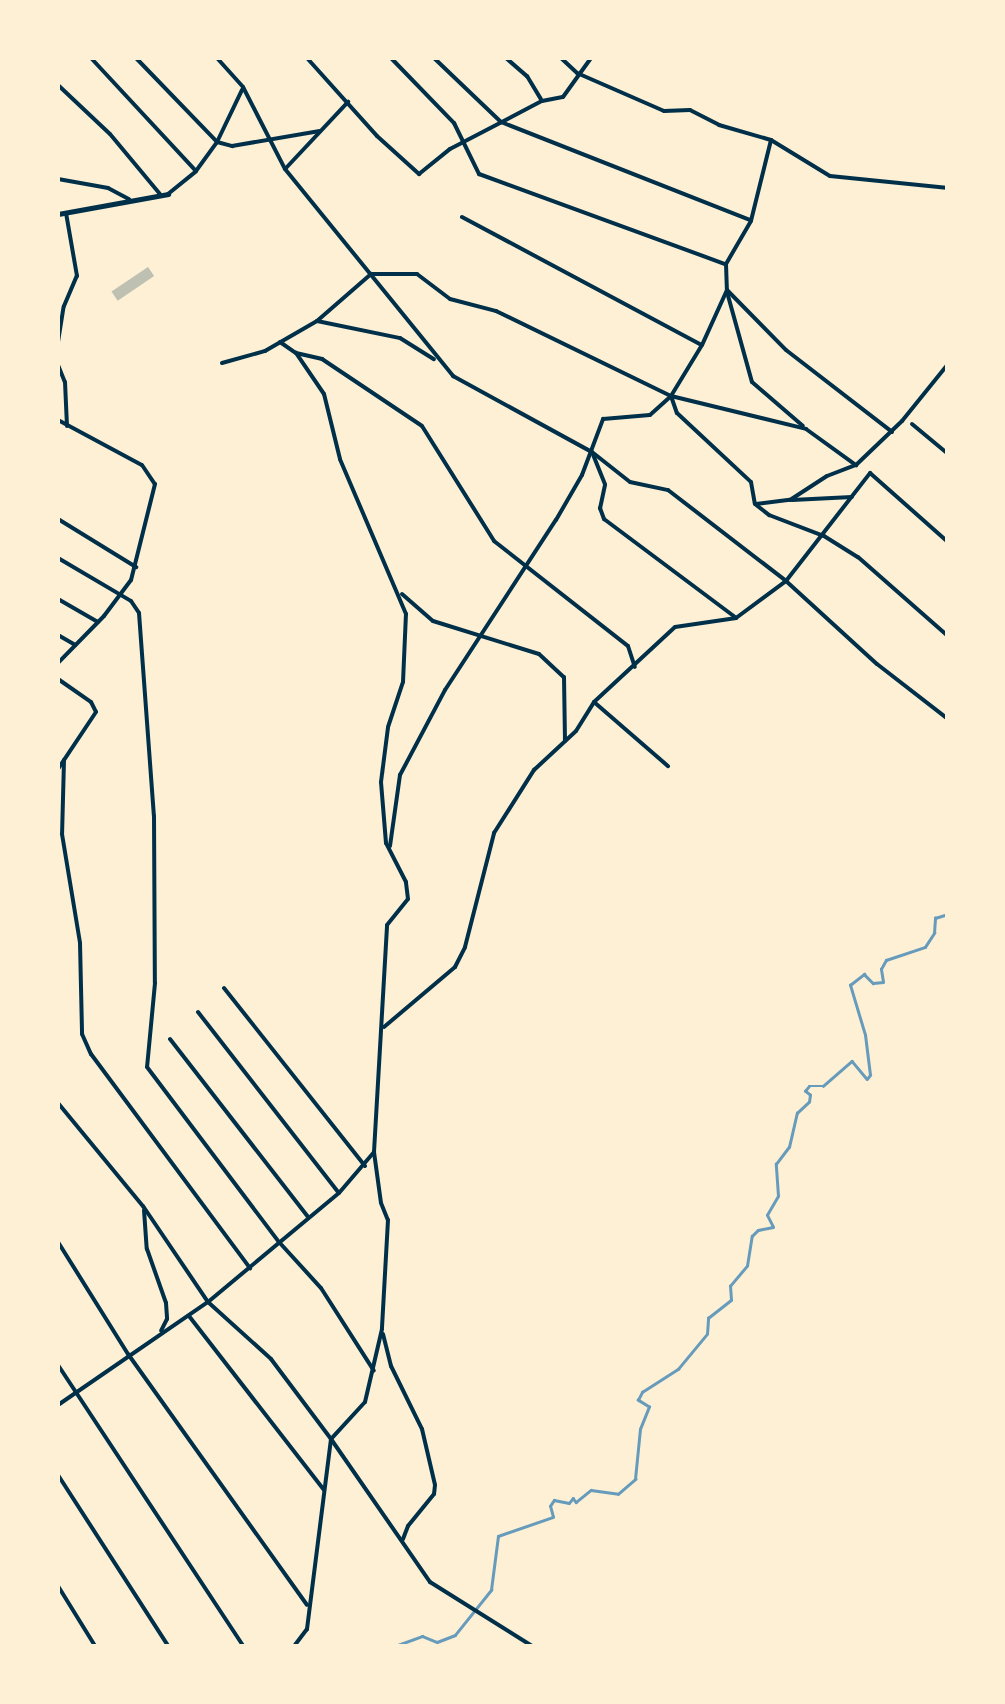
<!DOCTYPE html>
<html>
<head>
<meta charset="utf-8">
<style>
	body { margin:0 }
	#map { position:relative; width:1005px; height:1704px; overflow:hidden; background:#fdf0d5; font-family:Lora,serif }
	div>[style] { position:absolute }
	.stream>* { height:2.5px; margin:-1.25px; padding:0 1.25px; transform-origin:1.25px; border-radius:1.25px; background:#669bbc }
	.building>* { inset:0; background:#bec0b2; transform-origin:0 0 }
	.minor>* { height:4px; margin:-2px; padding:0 2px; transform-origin:2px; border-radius:2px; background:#003049 }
	.tertiary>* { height:5px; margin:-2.5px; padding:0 2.5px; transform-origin:2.5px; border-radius:2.5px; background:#003049 }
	span { translate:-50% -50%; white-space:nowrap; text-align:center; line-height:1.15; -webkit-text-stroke:9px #fdf0d5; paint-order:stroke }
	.frame { position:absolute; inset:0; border:60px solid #fdf0d5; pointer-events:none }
</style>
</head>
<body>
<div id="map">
	<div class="stream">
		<div style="left:395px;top:1646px;width:29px;rotate:-20deg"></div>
		<div style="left:422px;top:1636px;width:16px;rotate:22deg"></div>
		<div style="left:437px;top:1642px;width:19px;rotate:-21deg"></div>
		<div style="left:455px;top:1635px;width:58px;rotate:-51.3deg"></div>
		<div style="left:491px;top:1590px;width:54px;rotate:-82.6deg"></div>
		<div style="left:498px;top:1536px;width:58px;rotate:-19.1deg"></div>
		<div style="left:553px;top:1517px;width:11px;rotate:-105deg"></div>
		<div style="left:550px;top:1506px;width:7px;rotate:-56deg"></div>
		<div style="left:554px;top:1500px;width:15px;rotate:11deg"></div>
		<div style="left:569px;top:1503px;width:6px;rotate:-51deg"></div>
		<div style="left:573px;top:1498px;width:5px;rotate:53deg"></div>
		<div style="left:576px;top:1502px;width:19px;rotate:-39deg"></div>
		<div style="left:591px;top:1490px;width:27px;rotate:8deg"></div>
		<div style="left:618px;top:1494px;width:23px;rotate:-41deg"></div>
		<div style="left:635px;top:1479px;width:50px;rotate:-84.3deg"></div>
		<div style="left:640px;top:1429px;width:24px;rotate:-68deg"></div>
		<div style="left:649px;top:1407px;width:13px;rotate:-148deg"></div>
		<div style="left:638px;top:1400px;width:9px;rotate:-63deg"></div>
		<div style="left:642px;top:1392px;width:43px;rotate:-32.6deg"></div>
		<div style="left:678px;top:1369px;width:45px;rotate:-50.4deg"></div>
		<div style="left:707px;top:1334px;width:16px;rotate:-86deg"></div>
		<div style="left:708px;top:1318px;width:29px;rotate:-38deg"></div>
		<div style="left:731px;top:1300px;width:14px;rotate:-94deg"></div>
		<div style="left:730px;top:1286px;width:26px;rotate:-50deg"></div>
		<div style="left:747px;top:1266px;width:30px;rotate:-81deg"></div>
		<div style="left:752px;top:1236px;width:8px;rotate:-45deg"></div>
		<div style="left:758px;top:1230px;width:15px;rotate:-11deg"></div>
		<div style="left:773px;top:1227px;width:13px;rotate:-117deg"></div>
		<div style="left:767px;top:1215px;width:22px;rotate:-60deg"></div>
		<div style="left:778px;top:1196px;width:32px;rotate:-94deg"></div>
		<div style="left:776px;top:1164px;width:21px;rotate:-53deg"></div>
		<div style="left:789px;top:1147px;width:35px;rotate:-77deg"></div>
		<div style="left:797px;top:1113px;width:16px;rotate:-43deg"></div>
		<div style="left:809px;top:1102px;width:7px;rotate:-82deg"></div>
		<div style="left:810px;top:1095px;width:6px;rotate:-141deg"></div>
		<div style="left:805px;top:1091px;width:6px;rotate:-51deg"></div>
		<div style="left:809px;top:1086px;width:14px"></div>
		<div style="left:823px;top:1086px;width:38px;rotate:-41deg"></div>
		<div style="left:852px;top:1061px;width:23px;rotate:50deg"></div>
		<div style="left:867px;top:1079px;width:5px;rotate:-53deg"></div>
		<div style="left:870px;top:1075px;width:40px;rotate:-97.1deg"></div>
		<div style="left:865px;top:1035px;width:52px;rotate:-106.7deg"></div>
		<div style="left:850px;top:985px;width:18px;rotate:-38deg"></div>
		<div style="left:864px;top:974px;width:13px;rotate:45deg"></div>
		<div style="left:873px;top:983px;width:10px;rotate:-6deg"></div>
		<div style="left:883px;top:982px;width:13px;rotate:-99deg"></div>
		<div style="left:881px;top:969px;width:10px;rotate:-61deg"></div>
		<div style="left:886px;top:960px;width:41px;rotate:-18.4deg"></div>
		<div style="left:925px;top:947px;width:17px;rotate:-57deg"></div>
		<div style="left:934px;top:933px;width:15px;rotate:-86deg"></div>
		<div style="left:935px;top:918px;width:14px;rotate:-17deg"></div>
	</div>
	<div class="building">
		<div style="left:148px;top:267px;width:11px;height:44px;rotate:56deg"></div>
	</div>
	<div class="minor">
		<div style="left:91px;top:58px;width:154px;rotate:47.1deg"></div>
		<div style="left:136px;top:58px;width:117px;rotate:46deg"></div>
		<div style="left:217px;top:142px;width:16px;rotate:15deg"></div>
		<div style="left:232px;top:146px;width:89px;rotate:-9.7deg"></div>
		<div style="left:217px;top:58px;width:39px;rotate:48deg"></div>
		<div style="left:243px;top:87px;width:92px;rotate:62.9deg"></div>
		<div style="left:285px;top:169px;width:267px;rotate:50.9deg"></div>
		<div style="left:453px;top:376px;width:158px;rotate:28.7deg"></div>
		<div style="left:592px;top:452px;width:48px;rotate:38.3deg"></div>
		<div style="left:630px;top:482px;width:39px;rotate:12deg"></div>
		<div style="left:668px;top:490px;width:149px;rotate:37.6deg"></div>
		<div style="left:786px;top:581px;width:123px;rotate:42.4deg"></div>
		<div style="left:877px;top:664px;width:90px;rotate:37.8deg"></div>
		<div style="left:307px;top:58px;width:105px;rotate:48.1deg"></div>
		<div style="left:377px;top:136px;width:57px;rotate:42.1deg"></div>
		<div style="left:419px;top:174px;width:40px;rotate:-39deg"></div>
		<div style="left:450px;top:149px;width:104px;rotate:-27.6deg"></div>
		<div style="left:542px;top:101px;width:21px;rotate:-11deg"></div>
		<div style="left:563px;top:97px;width:48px;rotate:-54.3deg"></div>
		<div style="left:391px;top:58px;width:91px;rotate:45.9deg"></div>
		<div style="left:454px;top:123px;width:57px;rotate:63.9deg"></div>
		<div style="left:479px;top:174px;width:262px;rotate:20.1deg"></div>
		<div style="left:434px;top:58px;width:93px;rotate:43.7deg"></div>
		<div style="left:501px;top:122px;width:268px;rotate:21.5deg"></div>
		<div style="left:506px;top:58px;width:28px;rotate:41deg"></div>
		<div style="left:527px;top:76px;width:27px;rotate:59deg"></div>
		<div style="left:561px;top:58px;width:22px;rotate:43deg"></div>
		<div style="left:577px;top:73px;width:95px;rotate:23.6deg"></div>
		<div style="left:664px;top:111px;width:26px;rotate:-2deg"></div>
		<div style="left:690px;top:110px;width:33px;rotate:27deg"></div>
		<div style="left:719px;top:125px;width:54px;rotate:16.1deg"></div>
		<div style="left:771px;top:140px;width:83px;rotate:103.9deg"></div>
		<div style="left:751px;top:221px;width:50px;rotate:120.2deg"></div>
		<div style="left:726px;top:264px;width:26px;rotate:88deg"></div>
		<div style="left:727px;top:290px;width:60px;rotate:114.4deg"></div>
		<div style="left:702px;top:345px;width:60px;rotate:121.3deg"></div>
		<div style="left:667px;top:58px;width:25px"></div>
		<div style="left:58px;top:85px;width:71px;rotate:43.3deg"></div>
		<div style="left:110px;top:134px;width:78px;rotate:50.2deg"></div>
		<div style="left:771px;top:140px;width:69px;rotate:31.4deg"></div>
		<div style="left:830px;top:176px;width:119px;rotate:5.8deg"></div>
		<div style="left:286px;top:168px;width:91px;rotate:-46.8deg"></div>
		<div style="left:58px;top:179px;width:51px;rotate:10.2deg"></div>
		<div style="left:108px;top:188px;width:24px;rotate:28deg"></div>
		<div style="left:168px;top:194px;width:36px;rotate:-39deg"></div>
		<div style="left:196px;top:171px;width:36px;rotate:-54deg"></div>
		<div style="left:217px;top:142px;width:58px;rotate:-64.3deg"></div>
		<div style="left:462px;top:217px;width:270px;rotate:28.1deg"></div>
		<div style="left:727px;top:290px;width:84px;rotate:45.5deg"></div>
		<div style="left:786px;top:350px;width:134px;rotate:37.7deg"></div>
		<div style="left:727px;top:292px;width:93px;rotate:74.5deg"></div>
		<div style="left:752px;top:382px;width:67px;rotate:40.8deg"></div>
		<div style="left:317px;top:321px;width:85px;rotate:11.6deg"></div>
		<div style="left:400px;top:338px;width:40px;rotate:32deg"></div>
		<div style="left:58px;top:342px;width:36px;rotate:-81deg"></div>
		<div style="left:64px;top:306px;width:33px;rotate:-67deg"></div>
		<div style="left:77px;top:276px;width:64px;rotate:-99.9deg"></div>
		<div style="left:280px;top:342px;width:19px;rotate:35deg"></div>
		<div style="left:296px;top:353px;width:27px;rotate:13deg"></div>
		<div style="left:322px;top:359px;width:120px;rotate:33.8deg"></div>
		<div style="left:422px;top:426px;width:136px;rotate:57.9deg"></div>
		<div style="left:494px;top:541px;width:170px;rotate:38.1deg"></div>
		<div style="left:628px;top:646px;width:22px;rotate:72deg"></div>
		<div style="left:222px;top:363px;width:45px;rotate:-15.6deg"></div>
		<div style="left:265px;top:351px;width:60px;rotate:-30deg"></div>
		<div style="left:317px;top:321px;width:72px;rotate:-41deg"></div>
		<div style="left:371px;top:274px;width:46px"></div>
		<div style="left:417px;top:274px;width:41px;rotate:37.1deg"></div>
		<div style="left:450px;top:299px;width:48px;rotate:14.6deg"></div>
		<div style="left:496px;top:311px;width:195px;rotate:25.9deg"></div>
		<div style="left:671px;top:396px;width:18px;rotate:71deg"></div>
		<div style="left:677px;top:413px;width:101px;rotate:43deg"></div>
		<div style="left:751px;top:482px;width:22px;rotate:80deg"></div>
		<div style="left:755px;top:504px;width:18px;rotate:38deg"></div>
		<div style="left:769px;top:515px;width:59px;rotate:20.9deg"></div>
		<div style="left:824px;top:536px;width:40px;rotate:32deg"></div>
		<div style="left:858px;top:557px;width:120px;rotate:41.3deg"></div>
		<div style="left:58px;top:365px;width:18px;rotate:68deg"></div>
		<div style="left:65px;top:382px;width:44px;rotate:87.4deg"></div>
		<div style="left:58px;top:420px;width:95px;rotate:28.2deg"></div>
		<div style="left:142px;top:465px;width:23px;rotate:56deg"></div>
		<div style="left:155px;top:484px;width:99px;rotate:104deg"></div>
		<div style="left:131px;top:580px;width:45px;rotate:126.9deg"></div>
		<div style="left:104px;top:616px;width:66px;rotate:134.4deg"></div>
		<div style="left:912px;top:424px;width:47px;rotate:39.8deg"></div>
		<div style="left:592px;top:452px;width:35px;rotate:68deg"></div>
		<div style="left:605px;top:485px;width:24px;rotate:102deg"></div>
		<div style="left:600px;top:508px;width:12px;rotate:70deg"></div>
		<div style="left:604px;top:519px;width:164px;rotate:36.8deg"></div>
		<div style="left:792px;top:500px;width:60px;rotate:-2.9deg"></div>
		<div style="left:756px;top:504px;width:34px;rotate:-7deg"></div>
		<div style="left:790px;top:500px;width:44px;rotate:-33deg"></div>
		<div style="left:827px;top:476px;width:31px;rotate:-21deg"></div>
		<div style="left:856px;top:465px;width:64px;rotate:-43.7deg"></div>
		<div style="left:902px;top:421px;width:73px;rotate:-51.1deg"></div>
		<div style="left:58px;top:519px;width:92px;rotate:31.6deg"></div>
		<div style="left:58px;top:558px;width:85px;rotate:30.5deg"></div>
		<div style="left:131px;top:601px;width:14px;rotate:56deg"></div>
		<div style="left:139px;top:613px;width:204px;rotate:85.8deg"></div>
		<div style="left:154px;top:816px;width:167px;rotate:89.7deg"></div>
		<div style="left:155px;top:983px;width:84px;rotate:95.4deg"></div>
		<div style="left:147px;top:1067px;width:219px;rotate:53deg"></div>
		<div style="left:279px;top:1242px;width:62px;rotate:47.6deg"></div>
		<div style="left:321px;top:1288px;width:98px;rotate:57.4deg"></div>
		<div style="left:402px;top:594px;width:41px;rotate:41.1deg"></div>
		<div style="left:433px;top:621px;width:111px;rotate:17.3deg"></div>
		<div style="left:539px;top:654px;width:34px;rotate:43deg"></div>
		<div style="left:564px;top:677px;width:64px;rotate:89.1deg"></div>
		<div style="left:58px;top:599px;width:46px;rotate:29.9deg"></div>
		<div style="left:58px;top:635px;width:20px;rotate:30deg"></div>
		<div style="left:58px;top:679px;width:40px;rotate:34.9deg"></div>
		<div style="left:91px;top:702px;width:11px;rotate:63deg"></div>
		<div style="left:96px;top:712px;width:69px;rotate:123.7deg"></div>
		<div style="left:594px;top:702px;width:98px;rotate:40.9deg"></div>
		<div style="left:64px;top:760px;width:74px;rotate:91.5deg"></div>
		<div style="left:62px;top:834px;width:110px;rotate:80.6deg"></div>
		<div style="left:80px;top:943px;width:91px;rotate:88.7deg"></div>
		<div style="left:82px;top:1034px;width:22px;rotate:66deg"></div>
		<div style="left:91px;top:1054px;width:267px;rotate:53.4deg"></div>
		<div style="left:390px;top:846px;width:72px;rotate:-82deg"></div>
		<div style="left:400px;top:775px;width:96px;rotate:-62.1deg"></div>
		<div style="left:445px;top:690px;width:203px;rotate:-56.9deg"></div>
		<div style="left:556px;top:520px;width:52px;rotate:-60deg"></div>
		<div style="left:582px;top:475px;width:60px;rotate:-69.4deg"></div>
		<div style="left:603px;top:419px;width:47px;rotate:-4.9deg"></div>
		<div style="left:650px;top:415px;width:28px;rotate:-42deg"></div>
		<div style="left:671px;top:396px;width:139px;rotate:13.7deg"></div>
		<div style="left:806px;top:429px;width:62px;rotate:35.8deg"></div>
		<div style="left:224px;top:988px;width:227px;rotate:51.6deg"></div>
		<div style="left:198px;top:1012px;width:229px;rotate:52.1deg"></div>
		<div style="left:384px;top:1027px;width:93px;rotate:-40.2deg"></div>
		<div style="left:455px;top:967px;width:22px;rotate:-63deg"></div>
		<div style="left:465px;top:947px;width:118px;rotate:-75.7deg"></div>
		<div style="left:494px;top:833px;width:75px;rotate:-57.6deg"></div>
		<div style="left:534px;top:770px;width:57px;rotate:-42.9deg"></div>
		<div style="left:576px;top:731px;width:34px;rotate:-58deg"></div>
		<div style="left:594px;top:702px;width:110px;rotate:-42.8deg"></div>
		<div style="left:675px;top:627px;width:62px;rotate:-8.4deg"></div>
		<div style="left:736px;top:618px;width:62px;rotate:-36.5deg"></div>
		<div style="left:786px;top:581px;width:137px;rotate:-52.1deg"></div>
		<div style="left:870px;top:473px;width:104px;rotate:41.5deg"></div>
		<div style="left:170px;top:1039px;width:225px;rotate:52.2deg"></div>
		<div style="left:58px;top:1103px;width:134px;rotate:50.5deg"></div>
		<div style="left:143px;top:1206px;width:116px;rotate:55.9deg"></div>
		<div style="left:208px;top:1302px;width:85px;rotate:42.1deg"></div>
		<div style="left:271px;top:1359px;width:100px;rotate:53.1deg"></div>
		<div style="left:331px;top:1439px;width:192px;rotate:97.2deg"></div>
		<div style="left:307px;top:1629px;width:21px;rotate:127deg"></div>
		<div style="left:374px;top:1152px;width:51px;rotate:82.2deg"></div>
		<div style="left:381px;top:1203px;width:18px;rotate:68deg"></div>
		<div style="left:388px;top:1220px;width:109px;rotate:93.2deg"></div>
		<div style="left:382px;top:1329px;width:75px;rotate:103.1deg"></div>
		<div style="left:365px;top:1402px;width:50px;rotate:132.6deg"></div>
		<div style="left:331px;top:1439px;width:174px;rotate:55.3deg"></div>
		<div style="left:430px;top:1582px;width:120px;rotate:32.1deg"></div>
		<div style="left:144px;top:1210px;width:39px;rotate:86deg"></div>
		<div style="left:147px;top:1249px;width:57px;rotate:70.6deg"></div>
		<div style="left:166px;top:1303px;width:16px;rotate:86deg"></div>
		<div style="left:167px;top:1319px;width:13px;rotate:117deg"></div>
		<div style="left:58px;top:1242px;width:132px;rotate:58deg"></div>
		<div style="left:128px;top:1354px;width:308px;rotate:54.5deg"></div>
		<div style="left:189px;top:1316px;width:220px;rotate:52.2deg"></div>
		<div style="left:383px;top:1334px;width:33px;rotate:76deg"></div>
		<div style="left:391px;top:1366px;width:70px;rotate:63.8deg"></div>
		<div style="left:422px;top:1429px;width:57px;rotate:76.9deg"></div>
		<div style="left:435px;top:1485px;width:9px;rotate:96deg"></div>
		<div style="left:434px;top:1494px;width:41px;rotate:129.1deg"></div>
		<div style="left:408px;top:1526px;width:14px;rotate:111deg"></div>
		<div style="left:58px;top:1365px;width:336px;rotate:56.6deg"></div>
		<div style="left:58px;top:1405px;width:182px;rotate:-34.5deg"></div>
		<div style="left:208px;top:1302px;width:170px;rotate:-39.8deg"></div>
		<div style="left:339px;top:1193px;width:54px;rotate:-49.5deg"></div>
		<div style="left:374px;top:1152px;width:227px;rotate:-86.7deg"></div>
		<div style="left:387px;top:925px;width:33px;rotate:-51deg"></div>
		<div style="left:408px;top:899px;width:17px;rotate:-97deg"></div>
		<div style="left:406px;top:882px;width:44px;rotate:-117.1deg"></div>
		<div style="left:386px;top:843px;width:61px;rotate:-94.7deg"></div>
		<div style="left:381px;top:782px;width:55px;rotate:-82.7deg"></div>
		<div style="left:388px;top:727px;width:47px;rotate:-71.6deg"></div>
		<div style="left:403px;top:682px;width:68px;rotate:-87.5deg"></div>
		<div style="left:406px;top:614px;width:168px;rotate:-113.1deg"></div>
		<div style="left:340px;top:459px;width:67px;rotate:-103.8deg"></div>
		<div style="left:324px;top:394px;width:50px;rotate:-124.3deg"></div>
		<div style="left:58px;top:1475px;width:203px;rotate:57.2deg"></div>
		<div style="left:58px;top:1586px;width:70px;rotate:58.3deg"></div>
	</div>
	<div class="tertiary">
		<div style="left:58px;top:214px;width:112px;rotate:-10.3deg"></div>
	</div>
	<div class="frame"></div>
</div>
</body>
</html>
